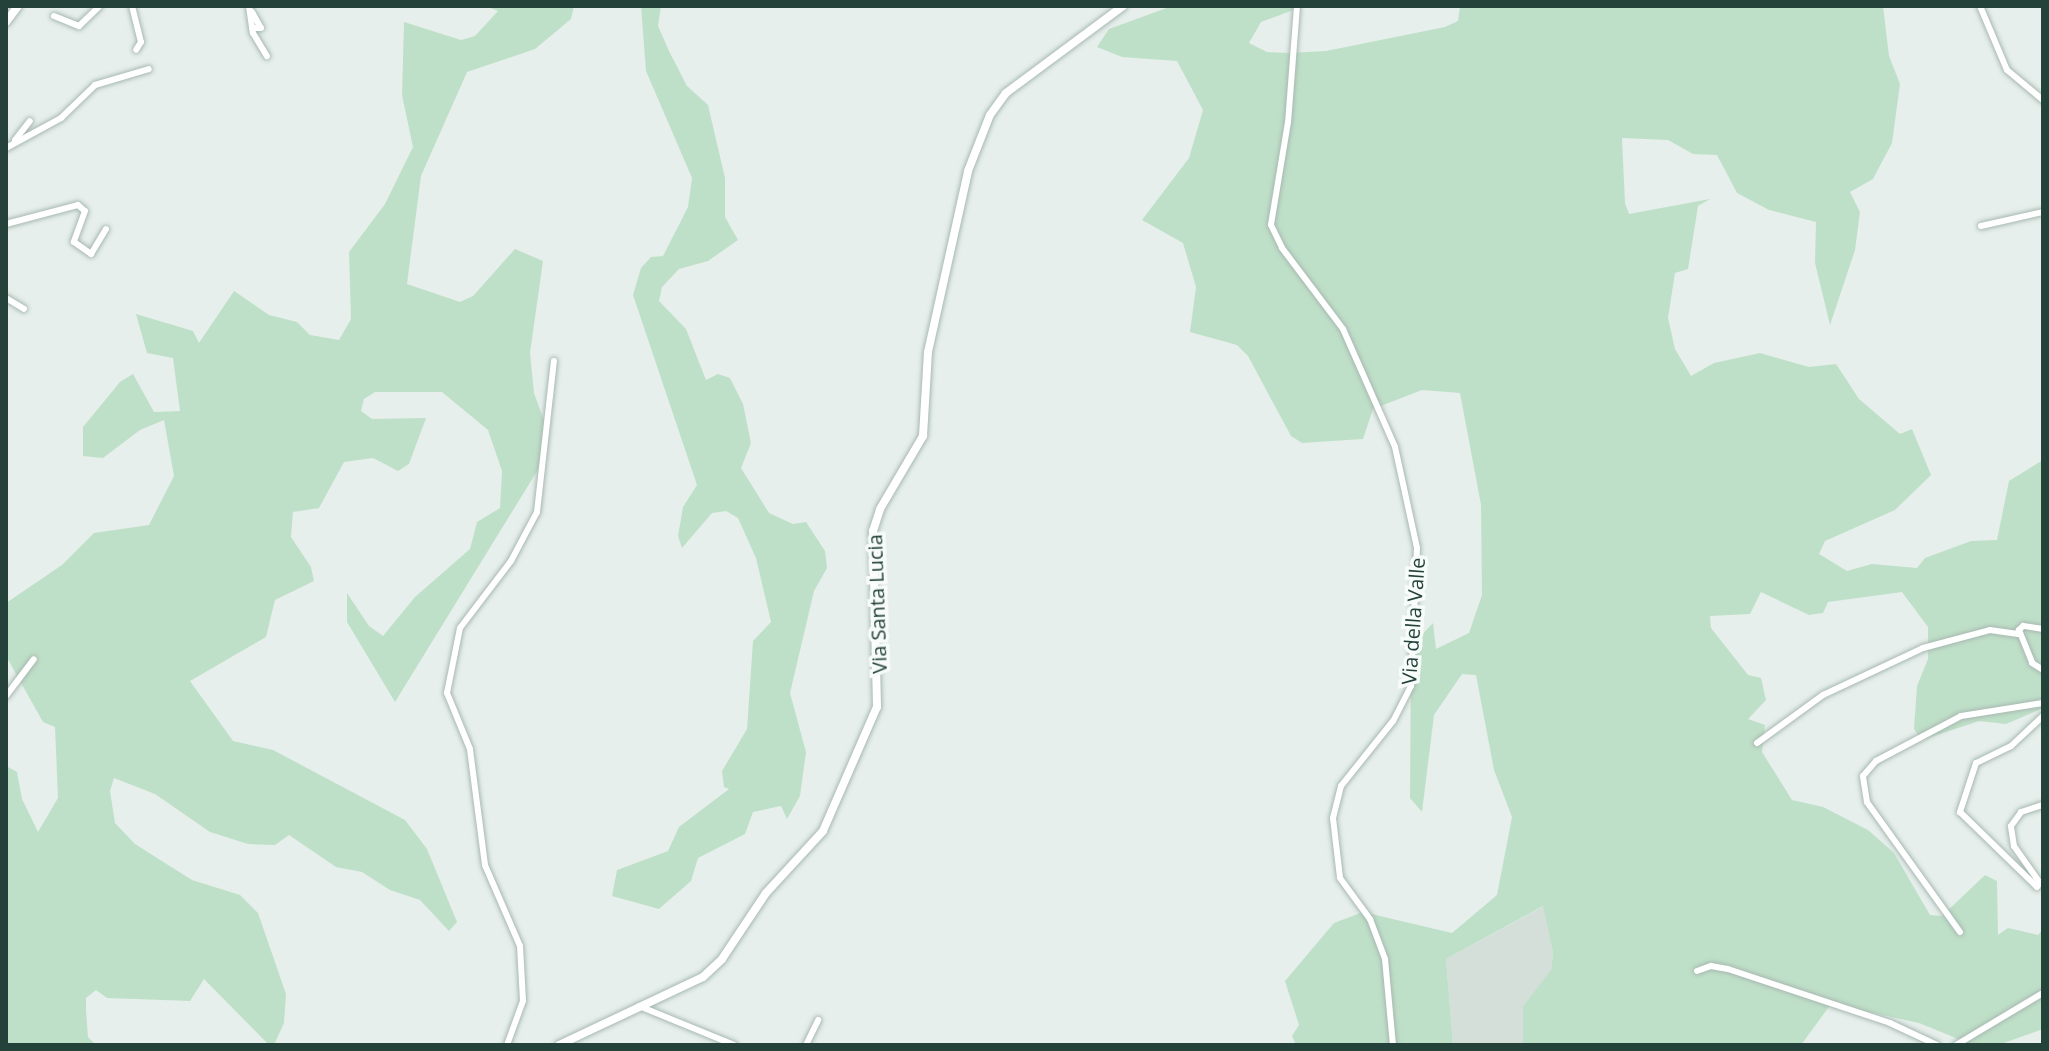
<!DOCTYPE html>
<html>
<head>
<meta charset="utf-8">
<style>
	body { margin:0 }
	#map { position:relative; width:2049px; height:1051px; overflow:hidden; background:#e6efeb; font-family:"Open Sans",sans-serif }
	div>[style] { position:absolute }
	.built>* { inset:0; background:#d4dfda }
	.green>* { inset:0; background:#bfe0c8 }
	.roads { filter:drop-shadow(0 0 2px #a8b8b2) drop-shadow(0 0 2px #a8b8b2) }
	.street>* { height:6px; margin:-3px; padding:0 3px; transform-origin:3px; border-radius:3px; background:#fff }
	.secondary>* { height:8px; margin:-4px; padding:0 4px; transform-origin:4px; border-radius:4px; background:#fff }
	span { translate:-50% -50%; white-space:nowrap; text-align:center; line-height:1.15; -webkit-text-stroke:7px #f7fbf9; paint-order:stroke }
	.street-label { font-size:20px; color:#24423a }
	.frame { position:absolute; inset:0; border:8px solid #24423a; pointer-events:none }
</style>
</head>
<body>
<div id="map">
	<div class="built">
		<div style="clip-path:polygon(1544px 906px,1553px 952px,1551px 971px,1523px 1006px,1523px 1045px,1453px 1045px,1446px 959px)"></div>
	</div>
	<div class="green">
		<div style="clip-path:polygon(485px 6px,574px 6px,571px 19px,535px 49px,467px 72px,421px 176px,407px 284px,460px 302px,473px 296px,515px 249px,543px 261px,530px 353px,534px 393px,546px 426px,547px 455px,395px 702px,347px 622px,347px 593px,369px 626px,383px 636px,415px 597px,470px 549px,477px 522px,500px 508px,502px 471px,488px 430px,442px 392px,375px 392px,364px 399px,361px 411px,372px 419px,426px 418px,409px 464px,398px 471px,373px 458px,344px 462px,319px 508px,293px 512px,291px 537px,311px 567px,314px 581px,275px 600px,266px 637px,190px 681px,233px 741px,273px 750px,405px 820px,427px 849px,457px 922px,449px 931px,420px 900px,390px 890px,362px 872px,336px 867px,289px 835px,275px 845px,248px 844px,210px 832px,155px 794px,114px 778px,110px 791px,115px 823px,135px 844px,192px 880px,240px 895px,258px 913px,286px 994px,284px 1023px,274px 1045px,269px 1045px,204px 979px,190px 1001px,107px 998px,96px 990px,86px 998px,86px 1010px,88px 1037px,96px 1045px,6px 1045px,6px 766px,17px 772px,22px 799px,38px 832px,58px 798px,55px 727px,43px 722px,6px 656px,6px 603px,62px 565px,94px 533px,149px 525px,174px 476px,164px 420px,140px 430px,103px 458px,83px 456px,83px 427px,120px 382px,133px 374px,154px 412px,180px 411px,173px 358px,147px 353px,136px 314px,193px 331px,199px 343px,234px 291px,269px 315px,297px 322px,310px 335px,339px 340px,351px 319px,349px 252px,385px 204px,413px 147px,402px 95px,404px 22px,461px 40px,475px 36px,498px 11px)"></div>
		<div style="clip-path:polygon(641px 6px,661px 6px,658px 26px,669px 51px,687px 86px,708px 105px,725px 178px,725px 217px,738px 240px,708px 261px,679px 269px,662px 287px,659px 301px,686px 329px,706px 380px,718px 374px,730px 378px,743px 404px,751px 443px,741px 468px,769px 513px,793px 524px,806px 522px,825px 551px,827px 568px,814px 591px,790px 693px,806px 752px,800px 796px,787px 819px,781px 806px,753px 812px,745px 834px,698px 858px,691px 881px,659px 909px,612px 896px,617px 870px,668px 851px,679px 827px,729px 789px,724px 787px,722px 771px,747px 729px,753px 641px,771px 622px,756px 558px,738px 518px,726px 511px,712px 513px,682px 548px,678px 536px,683px 507px,697px 485px,633px 295px,641px 268px,651px 257px,663px 256px,688px 207px,692px 178px,646px 71px)"></div>
		<div style="clip-path:polygon(1172px 6px,1304px 6px,1261px 22px,1249px 43px,1267px 52px,1290px 53px,1326px 51px,1445px 27px,1458px 21px,1460px 6px,1883px 6px,1889px 56px,1900px 84px,1892px 143px,1873px 179px,1850px 192px,1860px 212px,1855px 250px,1830px 325px,1815px 263px,1816px 222px,1769px 210px,1737px 193px,1717px 155px,1693px 154px,1668px 140px,1622px 138px,1625px 203px,1629px 214px,1710px 199px,1698px 206px,1688px 269px,1675px 273px,1668px 318px,1675px 349px,1691px 376px,1714px 363px,1760px 353px,1809px 367px,1836px 364px,1859px 399px,1900px 434px,1912px 429px,1931px 475px,1895px 510px,1825px 541px,1819px 554px,1847px 571px,1872px 564px,1917px 568px,1925px 558px,1971px 541px,1997px 540px,2009px 481px,2043px 460px,2043px 708px,2006px 724px,1979px 721px,1922px 740px,1914px 729px,1917px 686px,1928px 659px,1928px 627px,1902px 592px,1828px 602px,1823px 613px,1809px 615px,1761px 592px,1750px 614px,1710px 616px,1711px 628px,1748px 675px,1761px 678px,1766px 700px,1748px 719px,1765px 725px,1762px 752px,1792px 800px,1823px 807px,1868px 830px,1894px 853px,1930px 915px,1942px 916px,1985px 875px,1997px 881px,1998px 935px,2008px 928px,2038px 935px,2043px 929px,2043px 1029px,1998px 1045px,1973px 1045px,1919px 1023px,1831px 1004px,1801px 1045px,1523px 1045px,1523px 1006px,1551px 970px,1553px 952px,1543px 906px,1446px 959px,1453px 1045px,1296px 1045px,1292px 1036px,1299px 1025px,1285px 981px,1334px 923px,1363px 912px,1452px 933px,1497px 895px,1512px 817px,1494px 770px,1476px 675px,1462px 674px,1434px 715px,1422px 812px,1410px 798px,1411px 646px,1433px 623px,1436px 649px,1469px 633px,1482px 595px,1481px 505px,1460px 393px,1422px 390px,1373px 409px,1363px 439px,1302px 443px,1291px 436px,1248px 356px,1237px 345px,1190px 332px,1196px 287px,1183px 243px,1142px 220px,1189px 158px,1203px 110px,1177px 61px,1122px 57px,1097px 47px,1109px 29px)"></div>
	</div>
	<div class="roads">
		<div class="street">
			<div style="left:132px;top:6px;width:37px;rotate:76deg"></div>
			<div style="left:141px;top:42px;width:9px;rotate:122deg"></div>
			<div style="left:249px;top:6px;width:27px;rotate:82deg"></div>
			<div style="left:253px;top:33px;width:27px;rotate:59deg"></div>
			<div style="left:1297px;top:6px;width:116px;rotate:94.4deg"></div>
			<div style="left:1288px;top:122px;width:104px;rotate:99.4deg"></div>
			<div style="left:1271px;top:225px;width:25px;rotate:64deg"></div>
			<div style="left:1282px;top:248px;width:101px;rotate:53deg"></div>
			<div style="left:1343px;top:329px;width:129px;rotate:66.2deg"></div>
			<div style="left:1395px;top:447px;width:103px;rotate:77.7deg"></div>
			<div style="left:1417px;top:548px;width:138px;rotate:92.5deg"></div>
			<div style="left:1411px;top:686px;width:39px;rotate:117deg"></div>
			<div style="left:1393px;top:721px;width:83px;rotate:128.7deg"></div>
			<div style="left:1341px;top:786px;width:33px;rotate:104deg"></div>
			<div style="left:1333px;top:818px;width:60px;rotate:83.3deg"></div>
			<div style="left:1340px;top:878px;width:51px;rotate:53.8deg"></div>
			<div style="left:1370px;top:919px;width:43px;rotate:69.4deg"></div>
			<div style="left:1385px;top:959px;width:86px;rotate:84.7deg"></div>
			<div style="left:1980px;top:6px;width:69px;rotate:67.1deg"></div>
			<div style="left:2007px;top:70px;width:47px;rotate:39.8deg"></div>
			<div style="left:252px;top:12px;width:18px;rotate:61deg"></div>
			<div style="left:261px;top:28px;width:9px;rotate:180deg"></div>
			<div style="left:54px;top:16px;width:27px;rotate:22deg"></div>
			<div style="left:79px;top:26px;width:29px;rotate:-44deg"></div>
			<div style="left:15px;top:140px;width:24px;rotate:-52deg"></div>
			<div style="left:6px;top:148px;width:63px;rotate:-28.6deg"></div>
			<div style="left:61px;top:118px;width:47px;rotate:-44.1deg"></div>
			<div style="left:95px;top:85px;width:56px;rotate:-16.5deg"></div>
			<div style="left:6px;top:224px;width:74px;rotate:-14.8deg"></div>
			<div style="left:78px;top:205px;width:9px;rotate:41deg"></div>
			<div style="left:85px;top:211px;width:33px;rotate:110deg"></div>
			<div style="left:74px;top:242px;width:21px;rotate:35deg"></div>
			<div style="left:91px;top:254px;width:29px;rotate:-59deg"></div>
			<div style="left:1981px;top:226px;width:64px;rotate:-12.7deg"></div>
			<div style="left:6px;top:298px;width:21px;rotate:31deg"></div>
			<div style="left:2043px;top:629px;width:20px;rotate:-171deg"></div>
			<div style="left:2023px;top:626px;width:6px;rotate:135deg"></div>
			<div style="left:2019px;top:630px;width:35px;rotate:68deg"></div>
			<div style="left:2032px;top:663px;width:13px;rotate:32deg"></div>
			<div style="left:6px;top:696px;width:46px;rotate:-52.9deg"></div>
			<div style="left:2043px;top:716px;width:44px;rotate:136.8deg"></div>
			<div style="left:2011px;top:746px;width:39px;rotate:154deg"></div>
			<div style="left:1976px;top:763px;width:52px;rotate:108.1deg"></div>
			<div style="left:1960px;top:812px;width:107px;rotate:44.2deg"></div>
			<div style="left:2037px;top:887px;width:5px;rotate:-53deg"></div>
			<div style="left:2040px;top:883px;width:45px;rotate:-125.1deg"></div>
			<div style="left:2014px;top:846px;width:20px;rotate:-99deg"></div>
			<div style="left:2011px;top:826px;width:17px;rotate:-54deg"></div>
			<div style="left:2021px;top:812px;width:23px;rotate:-18deg"></div>
			<div style="left:1757px;top:743px;width:82px;rotate:-36deg"></div>
			<div style="left:1823px;top:695px;width:110px;rotate:-25.2deg"></div>
			<div style="left:1923px;top:648px;width:69px;rotate:-15deg"></div>
			<div style="left:1990px;top:630px;width:30px;rotate:8deg"></div>
			<div style="left:1960px;top:932px;width:160px;rotate:-125.6deg"></div>
			<div style="left:1867px;top:802px;width:26px;rotate:-99deg"></div>
			<div style="left:1863px;top:776px;width:20px;rotate:-49deg"></div>
			<div style="left:1876px;top:761px;width:96px;rotate:-27.9deg"></div>
			<div style="left:1961px;top:716px;width:83px;rotate:-9deg"></div>
			<div style="left:1697px;top:971px;width:15px;rotate:-20deg"></div>
			<div style="left:1711px;top:966px;width:17px;rotate:10deg"></div>
			<div style="left:1728px;top:969px;width:171px;rotate:18.4deg"></div>
			<div style="left:1890px;top:1023px;width:52px;rotate:25.1deg"></div>
			<div style="left:639px;top:1006px;width:103px;rotate:22.3deg"></div>
			<div style="left:507px;top:1045px;width:47px;rotate:-70deg"></div>
			<div style="left:523px;top:1001px;width:55px;rotate:-93.1deg"></div>
			<div style="left:520px;top:946px;width:88px;rotate:-113.4deg"></div>
			<div style="left:485px;top:865px;width:117px;rotate:-97.4deg"></div>
			<div style="left:470px;top:749px;width:61px;rotate:-112.3deg"></div>
			<div style="left:447px;top:693px;width:66px;rotate:-78.7deg"></div>
			<div style="left:460px;top:628px;width:84px;rotate:-52.7deg"></div>
			<div style="left:511px;top:561px;width:55px;rotate:-62deg"></div>
			<div style="left:537px;top:512px;width:152px;rotate:-83.6deg"></div>
			<div style="left:806px;top:1045px;width:28px;rotate:-64deg"></div>
			<div style="left:1956px;top:1045px;width:101px;rotate:-30.9deg"></div>
		</div>
		<div class="secondary">
			<div style="left:6px;top:22px;width:20px;rotate:-53deg"></div>
			<div style="left:559px;top:1045px;width:159px;rotate:-25.3deg"></div>
			<div style="left:703px;top:977px;width:26px;rotate:-43deg"></div>
			<div style="left:722px;top:959px;width:79px;rotate:-56.3deg"></div>
			<div style="left:766px;top:893px;width:84px;rotate:-47.4deg"></div>
			<div style="left:823px;top:831px;width:135px;rotate:-66.5deg"></div>
			<div style="left:877px;top:707px;width:176px;rotate:-91.3deg"></div>
			<div style="left:873px;top:531px;width:23px;rotate:-72deg"></div>
			<div style="left:880px;top:509px;width:85px;rotate:-59.5deg"></div>
			<div style="left:923px;top:436px;width:84px;rotate:-86.6deg"></div>
			<div style="left:928px;top:352px;width:185px;rotate:-77.5deg"></div>
			<div style="left:968px;top:171px;width:60px;rotate:-68.6deg"></div>
			<div style="left:990px;top:115px;width:27px;rotate:-54deg"></div>
			<div style="left:1006px;top:93px;width:146px;rotate:-36.6deg"></div>
		</div>
	</div>
	<div class="street-label">
		<span style="left:877px;top:604px;rotate:-92deg">Via Santa Lucia</span>
		<span style="left:1413px;top:621px;rotate:-86deg">Via della Valle</span>
	</div>
	<div class="frame"></div>
</div>
</body>
</html>
